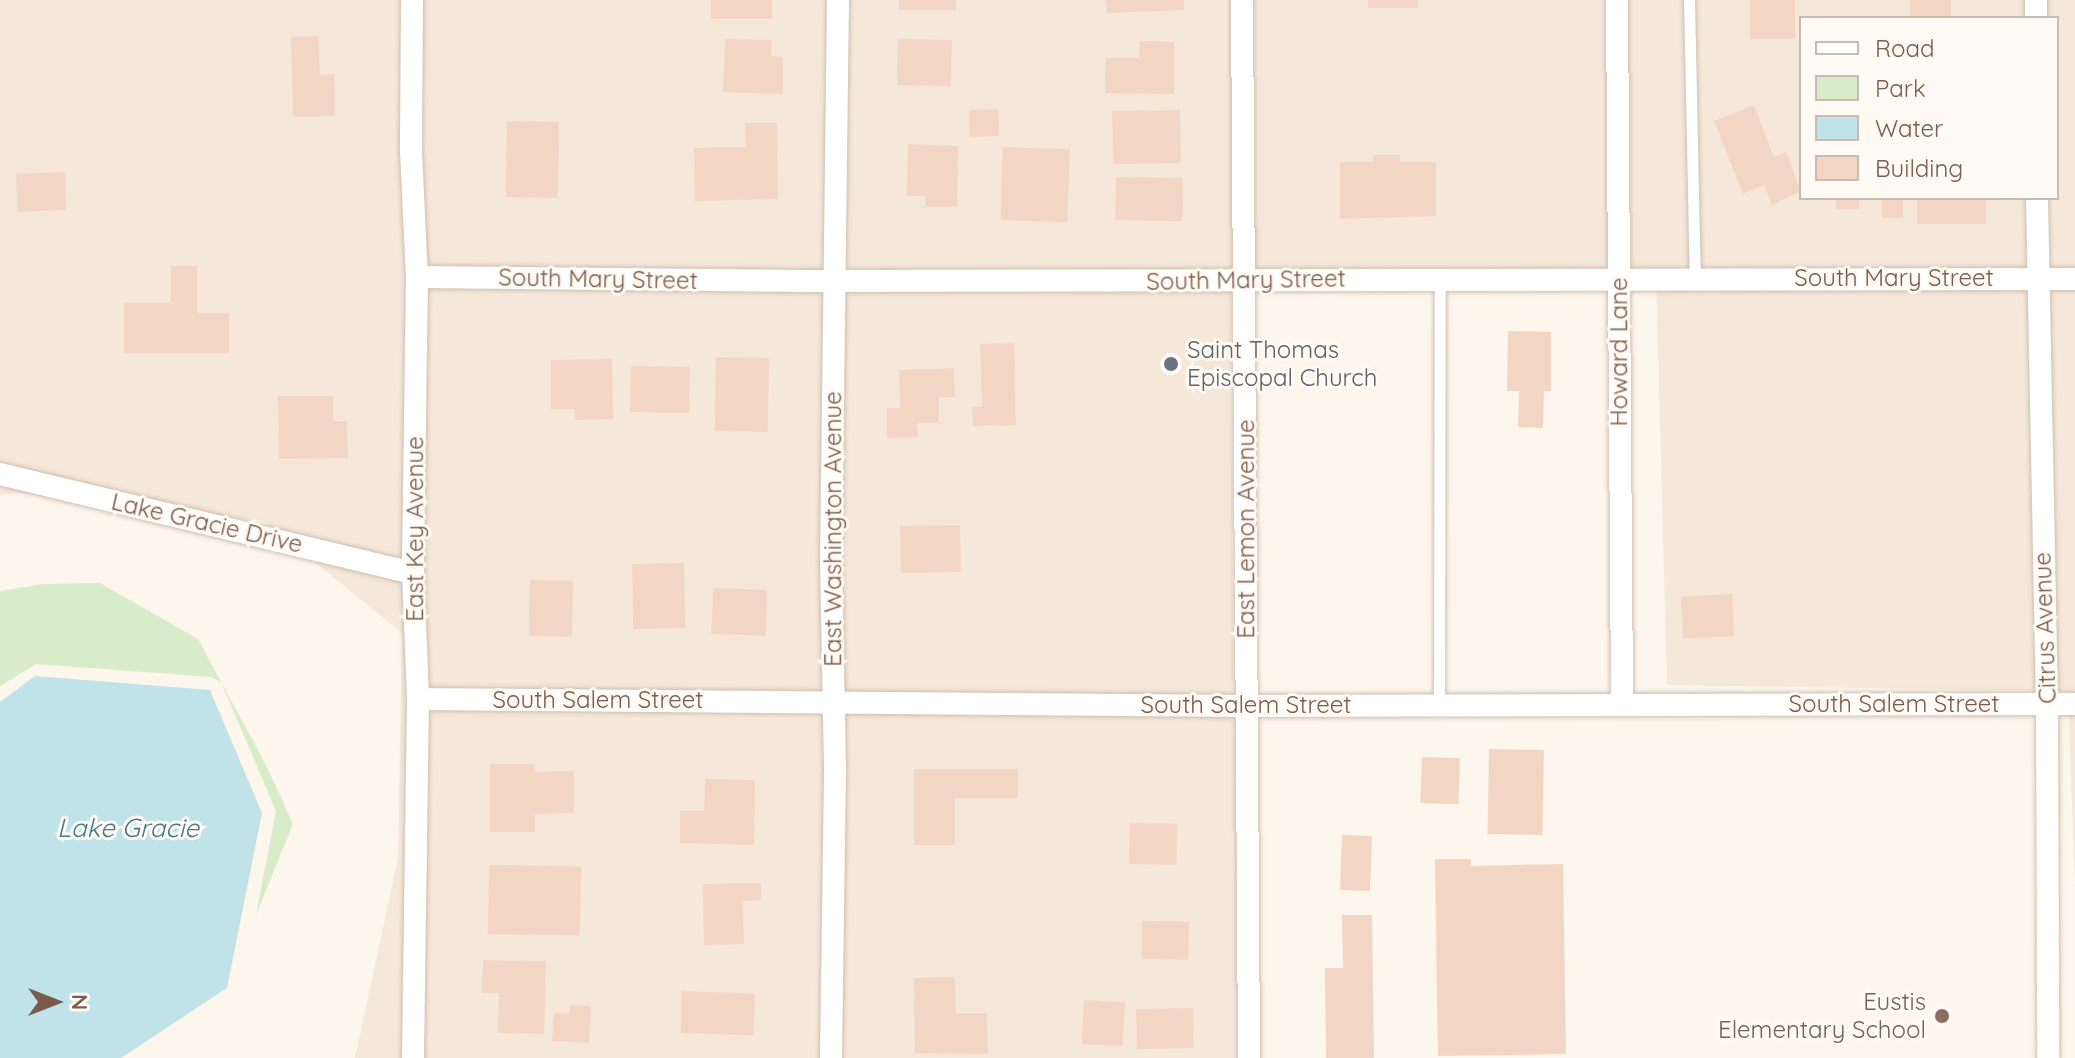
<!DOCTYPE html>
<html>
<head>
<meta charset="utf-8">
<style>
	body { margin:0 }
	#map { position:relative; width:2075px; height:1058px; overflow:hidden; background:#fdf6ec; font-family:Quicksand,sans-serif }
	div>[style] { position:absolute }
	.residential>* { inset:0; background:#f5e8da }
	.green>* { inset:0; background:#d8ecc9 }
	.water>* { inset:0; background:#bfe3e8 }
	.building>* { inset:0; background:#f3d5c3; transform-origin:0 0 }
	.roads { filter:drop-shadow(0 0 2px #d1beb0) drop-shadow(0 0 2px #d1beb0) }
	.lane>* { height:11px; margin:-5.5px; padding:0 5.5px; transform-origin:5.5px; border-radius:5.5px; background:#fff }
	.street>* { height:22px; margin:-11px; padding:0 11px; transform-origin:11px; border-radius:11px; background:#fff }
	.dots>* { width:22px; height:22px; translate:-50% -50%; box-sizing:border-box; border:4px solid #fffaf3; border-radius:50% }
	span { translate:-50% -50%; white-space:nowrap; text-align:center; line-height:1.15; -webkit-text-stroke:6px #fffaf3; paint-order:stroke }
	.street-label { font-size:24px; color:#7a5c4d }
	.worship-label { font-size:24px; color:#5b616d }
	.left { translate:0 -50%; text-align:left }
	.education-label { font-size:24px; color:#785e54 }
	.right { translate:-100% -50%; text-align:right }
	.water-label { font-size:26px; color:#437c86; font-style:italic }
	.legend { position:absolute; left:1799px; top:16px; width:260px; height:184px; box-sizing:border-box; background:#fffaf3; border:2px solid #cabbb1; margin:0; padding:10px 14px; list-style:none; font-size:24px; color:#7a5c4d }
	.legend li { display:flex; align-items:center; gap:16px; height:40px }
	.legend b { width:40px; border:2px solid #cabbb1 }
	.north { position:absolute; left:16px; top:962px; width:80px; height:80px; -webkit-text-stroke:6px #fffaf3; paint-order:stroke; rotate:90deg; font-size:22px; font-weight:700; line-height:32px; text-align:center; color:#7a5c4d }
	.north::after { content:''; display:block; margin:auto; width:28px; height:36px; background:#7a5c4d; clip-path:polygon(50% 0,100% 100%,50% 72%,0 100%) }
</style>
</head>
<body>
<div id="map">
	<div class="residential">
		<div style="clip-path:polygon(evenodd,0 0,2075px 0,2075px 888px,2068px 691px,1667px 685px,1656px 277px,1231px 277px,1233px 678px,1240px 1058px,355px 1058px,398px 858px,402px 633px,264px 521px,19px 493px,0 495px,0 0,1801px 18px,2057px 18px,2057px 198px,1801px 198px,1801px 18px)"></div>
	</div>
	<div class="green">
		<div style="clip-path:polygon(100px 583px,198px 639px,266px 765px,293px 824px,256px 915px,276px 811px,221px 682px,211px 677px,36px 664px,0 686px,0 591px,44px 584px)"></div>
	</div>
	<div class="water">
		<div style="clip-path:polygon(35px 676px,210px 690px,262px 813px,227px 988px,121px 1058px,0 1058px,0 702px)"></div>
	</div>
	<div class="building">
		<div style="left:711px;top:0;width:61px;height:19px"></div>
		<div style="left:899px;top:0;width:57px;height:10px"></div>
		<div style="clip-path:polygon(1106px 0,1184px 0,1184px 10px,1107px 13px)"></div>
		<div style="left:1368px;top:0;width:50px;height:8px"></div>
		<div style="left:1750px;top:0;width:45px;height:39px"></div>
		<div style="left:1910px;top:0;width:41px;height:18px"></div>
		<div style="clip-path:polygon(319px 36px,320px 75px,334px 74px,335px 116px,293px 117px,291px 37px)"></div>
		<div style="clip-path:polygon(725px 39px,772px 40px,771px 56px,783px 57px,783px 94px,723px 92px)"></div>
		<div style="left:898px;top:39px;width:54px;height:46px;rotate:1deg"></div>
		<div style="clip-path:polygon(1140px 41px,1174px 42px,1174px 94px,1105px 93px,1106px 58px,1139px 58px)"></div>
		<div style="clip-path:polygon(1754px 105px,1774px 157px,1786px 152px,1801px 191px,1772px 205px,1764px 185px,1743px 194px,1714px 121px)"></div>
		<div style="left:998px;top:109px;width:27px;height:29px;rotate:88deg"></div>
		<div style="left:1180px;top:110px;width:53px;height:68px;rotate:89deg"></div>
		<div style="left:507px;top:121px;width:52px;height:76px;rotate:1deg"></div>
		<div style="clip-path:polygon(745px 123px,777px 123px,778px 199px,695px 201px,694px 148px,746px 147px)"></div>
		<div style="clip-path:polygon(908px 144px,958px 146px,957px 207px,925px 207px,925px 196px,907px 196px)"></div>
		<div style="left:1003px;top:147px;width:67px;height:73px;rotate:2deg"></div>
		<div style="clip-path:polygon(1373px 155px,1400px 155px,1400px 162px,1436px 162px,1436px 216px,1340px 219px,1340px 162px,1373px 162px)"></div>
		<div style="left:65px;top:172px;width:38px;height:49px;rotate:88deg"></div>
		<div style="left:1116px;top:177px;width:67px;height:43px;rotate:1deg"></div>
		<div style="left:1836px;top:198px;width:23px;height:11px"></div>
		<div style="left:1882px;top:198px;width:21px;height:20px"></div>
		<div style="left:1917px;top:198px;width:69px;height:26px"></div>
		<div style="clip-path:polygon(171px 266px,197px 266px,197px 313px,229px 313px,229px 353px,124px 353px,124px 303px,171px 303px)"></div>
		<div style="clip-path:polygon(1508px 331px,1551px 332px,1551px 391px,1544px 391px,1543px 428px,1518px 427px,1519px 391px,1507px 391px)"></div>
		<div style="clip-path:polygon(1014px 343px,1016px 425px,973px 426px,972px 407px,982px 407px,980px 344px)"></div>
		<div style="left:716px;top:357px;width:53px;height:74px;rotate:1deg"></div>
		<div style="clip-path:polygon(612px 359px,613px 419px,575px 420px,575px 409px,551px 409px,551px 360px)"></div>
		<div style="left:631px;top:366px;width:59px;height:46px;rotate:1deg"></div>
		<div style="clip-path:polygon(954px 368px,955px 397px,939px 397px,939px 423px,917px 423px,918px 437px,887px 438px,887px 408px,900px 408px,899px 370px)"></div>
		<div style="clip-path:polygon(278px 396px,333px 396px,333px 421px,347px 421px,348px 458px,279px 459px)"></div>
		<div style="left:960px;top:525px;width:47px;height:60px;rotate:89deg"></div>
		<div style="left:684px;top:563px;width:65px;height:52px;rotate:89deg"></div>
		<div style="left:530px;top:580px;width:43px;height:56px;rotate:1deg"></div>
		<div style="left:713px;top:588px;width:54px;height:46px;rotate:2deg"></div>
		<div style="left:1732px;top:594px;width:42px;height:51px;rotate:87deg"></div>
		<div style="left:1489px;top:749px;width:55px;height:85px;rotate:1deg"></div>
		<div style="left:1422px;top:757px;width:38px;height:46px;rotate:2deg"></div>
		<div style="clip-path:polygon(490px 764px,535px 764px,535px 772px,574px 771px,574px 813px,535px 814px,535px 832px,490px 832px)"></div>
		<div style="clip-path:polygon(914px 769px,1018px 769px,1018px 798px,955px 798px,955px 845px,914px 845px)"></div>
		<div style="clip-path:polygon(705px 779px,755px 780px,754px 845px,680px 843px,680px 811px,704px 811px)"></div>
		<div style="left:1130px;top:823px;width:47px;height:41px;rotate:1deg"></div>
		<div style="left:1342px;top:835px;width:30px;height:55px;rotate:2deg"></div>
		<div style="clip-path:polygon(1435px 859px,1471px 859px,1471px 866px,1563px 864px,1566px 1054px,1438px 1056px)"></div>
		<div style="left:489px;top:865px;width:92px;height:69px;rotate:1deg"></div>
		<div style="clip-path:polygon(761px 883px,761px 900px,743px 901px,744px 944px,704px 945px,703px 884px)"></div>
		<div style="clip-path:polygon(1342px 915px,1372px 915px,1374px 1058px,1326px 1058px,1325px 968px,1343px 968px)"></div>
		<div style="left:1142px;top:921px;width:47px;height:38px;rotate:1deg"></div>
		<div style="clip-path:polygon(483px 960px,546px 961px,544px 1034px,498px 1033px,499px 993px,482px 993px)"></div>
		<div style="clip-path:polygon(955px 977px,956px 1013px,987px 1013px,988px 1054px,915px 1053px,914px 978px)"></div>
		<div style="left:682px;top:991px;width:73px;height:42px;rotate:2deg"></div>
		<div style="left:1084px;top:1000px;width:41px;height:44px;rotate:3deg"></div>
		<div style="clip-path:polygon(570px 1005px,591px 1006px,589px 1043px,552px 1041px,554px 1013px,569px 1014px)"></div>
		<div style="left:1193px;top:1008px;width:40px;height:57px;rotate:89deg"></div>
	</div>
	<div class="roads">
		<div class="lane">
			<div style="left:1689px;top:0;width:278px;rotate:88.8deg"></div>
			<div style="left:1439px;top:704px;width:425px;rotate:-89.9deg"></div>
		</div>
		<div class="street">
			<div style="left:412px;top:0;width:151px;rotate:90.4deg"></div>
			<div style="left:411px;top:151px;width:126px;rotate:87.3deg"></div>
			<div style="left:417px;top:277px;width:296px;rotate:90.8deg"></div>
			<div style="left:413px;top:573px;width:126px;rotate:87.7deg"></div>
			<div style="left:418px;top:699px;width:359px;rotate:90.8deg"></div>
			<div style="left:1242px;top:0;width:1058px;rotate:89.62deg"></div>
			<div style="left:1617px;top:0;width:704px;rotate:89.59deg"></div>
			<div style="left:2036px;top:0;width:18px;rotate:90deg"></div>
			<div style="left:2037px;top:198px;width:506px;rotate:88.87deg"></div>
			<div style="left:2047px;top:704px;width:354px;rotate:89.8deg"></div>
			<div style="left:417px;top:277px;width:416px;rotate:0.6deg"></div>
			<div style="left:833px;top:281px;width:1242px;rotate:-0.09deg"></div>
			<div style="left:0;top:474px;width:425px;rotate:13.5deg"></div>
			<div style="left:418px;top:699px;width:830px;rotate:0.48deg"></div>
			<div style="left:1248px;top:706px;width:827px;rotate:-0.14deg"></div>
			<div style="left:831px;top:1058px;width:290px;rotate:-89.2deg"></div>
			<div style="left:835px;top:768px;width:204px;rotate:-91.1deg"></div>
			<div style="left:831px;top:564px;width:564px;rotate:-89.29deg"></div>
		</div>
	</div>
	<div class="dots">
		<div style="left:1171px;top:364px;background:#6b7280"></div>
		<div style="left:1942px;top:1016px;background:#8d6e63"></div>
	</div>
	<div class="street-label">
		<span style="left:1894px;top:278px">South Mary Street</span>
		<span style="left:598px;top:279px;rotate:1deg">South Mary Street</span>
		<span style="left:1246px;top:280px;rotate:-1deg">South Mary Street</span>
		<span style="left:1619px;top:352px;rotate:-90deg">Howard Lane</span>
		<span style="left:207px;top:523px;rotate:13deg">Lake Gracie Drive</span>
		<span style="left:415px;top:529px;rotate:-90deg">East Key Avenue</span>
		<span style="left:833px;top:529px;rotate:-90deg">East Washington Avenue</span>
		<span style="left:1246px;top:529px;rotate:-90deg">East Lemon Avenue</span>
		<span style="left:2045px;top:628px;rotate:-92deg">Citrus Avenue</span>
		<span style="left:598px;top:700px">South Salem Street</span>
		<span style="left:1894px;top:704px">South Salem Street</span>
		<span style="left:1246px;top:705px">South Salem Street</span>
	</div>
	<div class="worship-label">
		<span class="left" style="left:1187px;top:364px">Saint Thomas<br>Episcopal Church</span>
	</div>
	<div class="education-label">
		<span class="right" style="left:1926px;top:1016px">Eustis<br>Elementary School</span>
	</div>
	<div class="water-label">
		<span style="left:128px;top:828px">Lake Gracie</span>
	</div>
	<ul class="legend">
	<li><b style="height:10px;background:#fff"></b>Road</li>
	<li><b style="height:22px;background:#d8ecc9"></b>Park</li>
	<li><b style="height:22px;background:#bfe3e8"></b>Water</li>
	<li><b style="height:22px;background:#f3d5c3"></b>Building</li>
	</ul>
	<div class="north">N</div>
</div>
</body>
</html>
